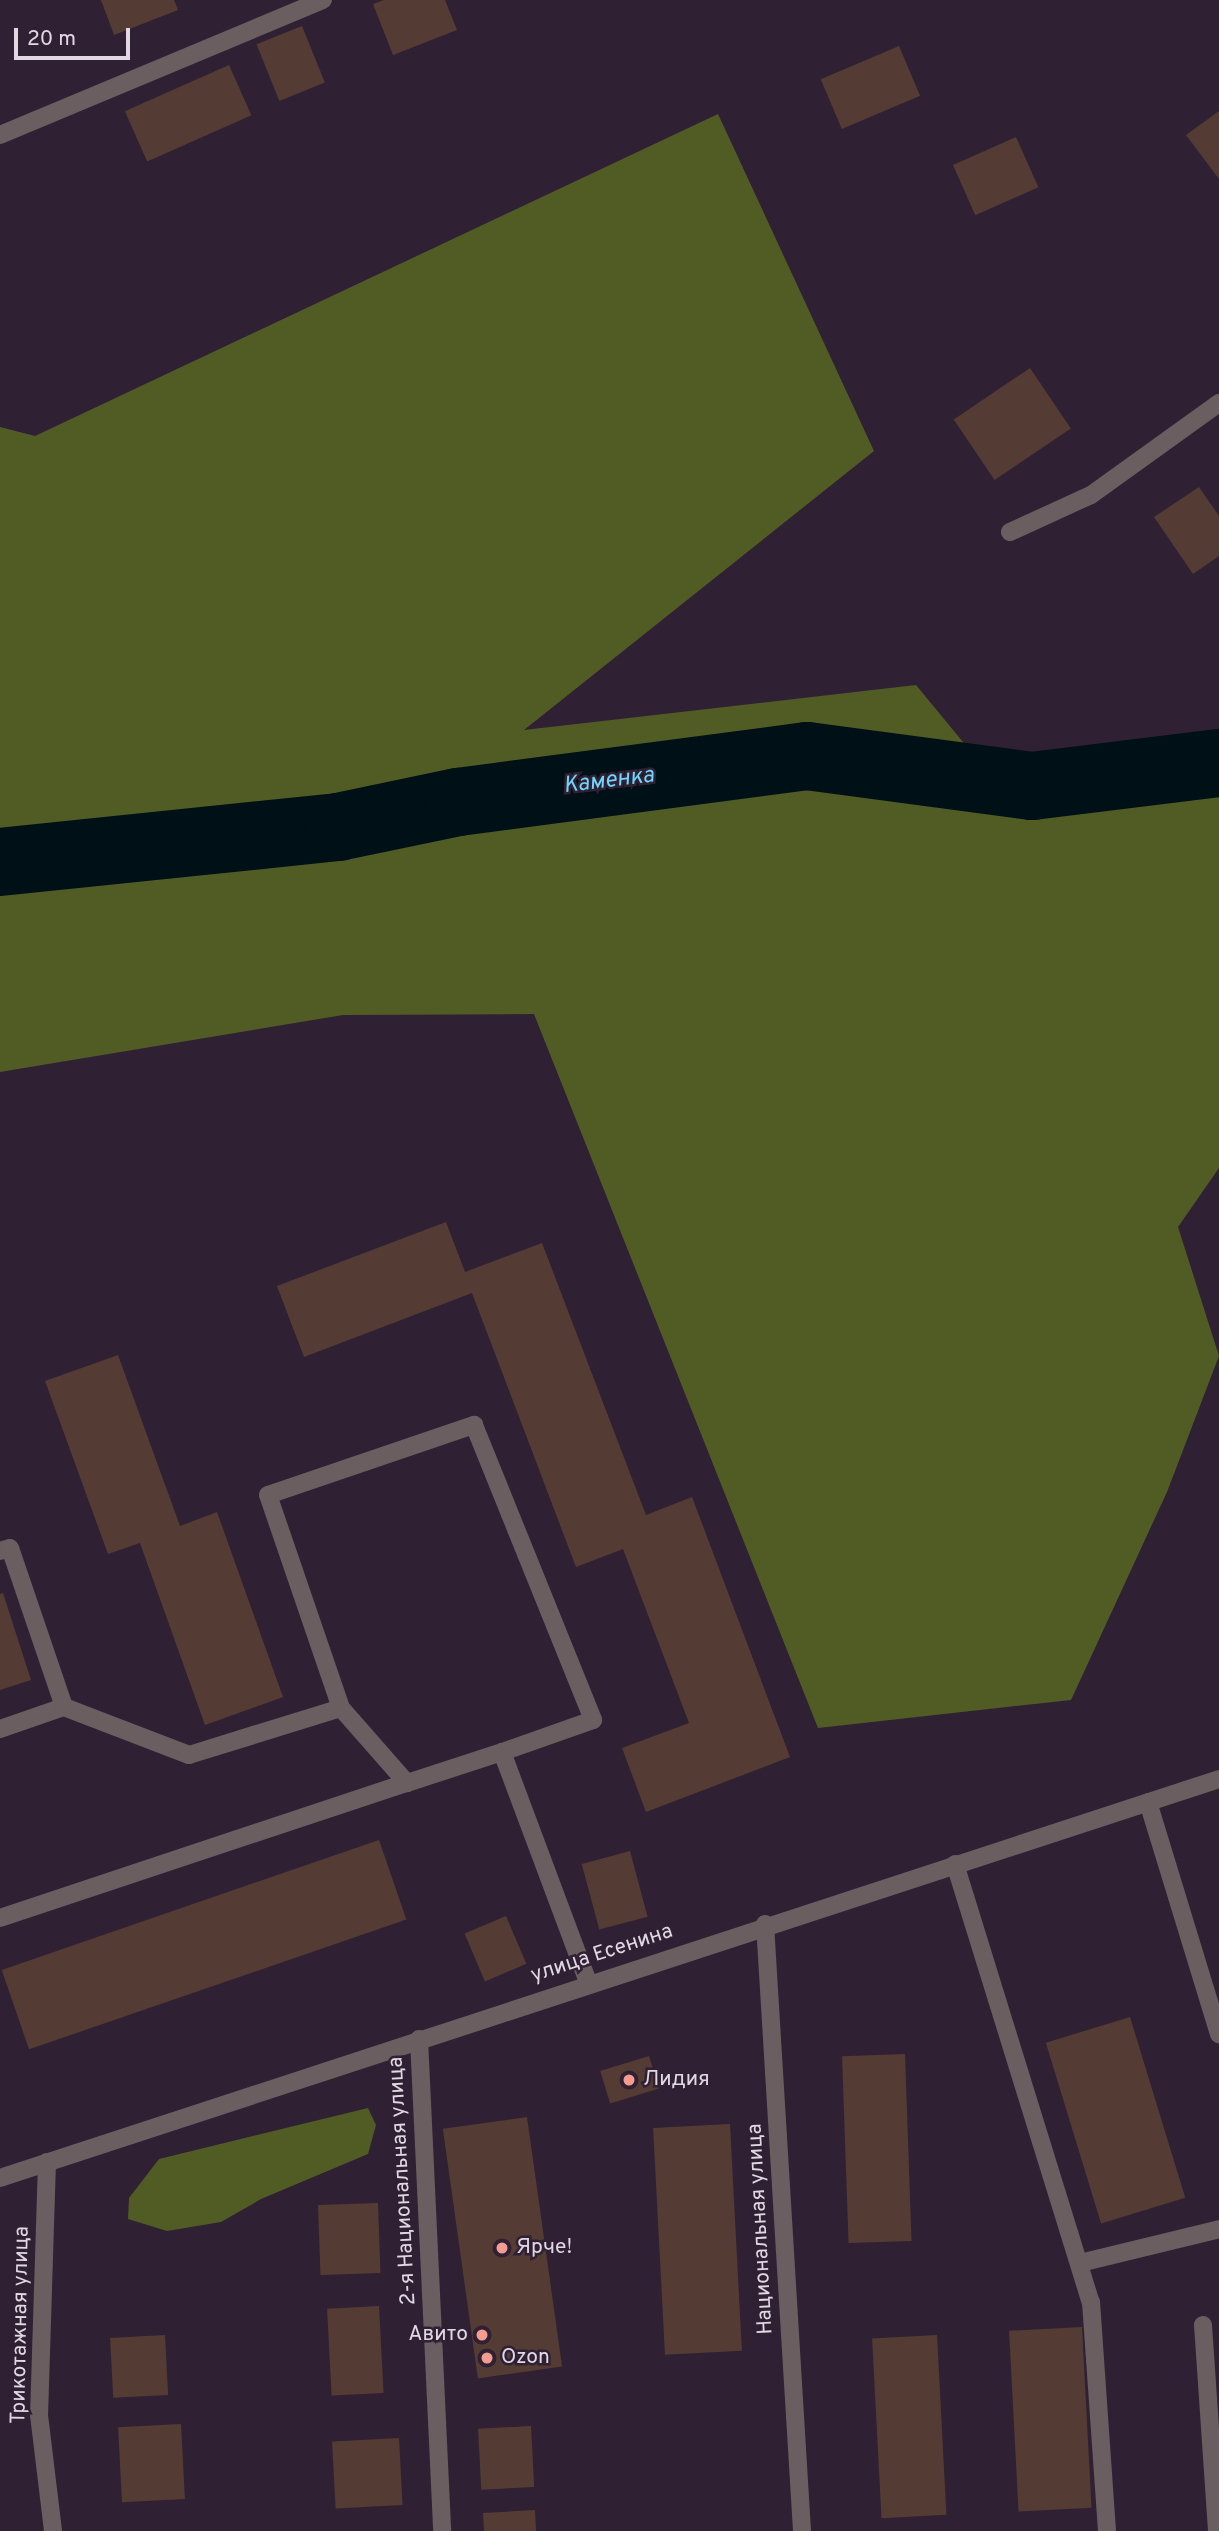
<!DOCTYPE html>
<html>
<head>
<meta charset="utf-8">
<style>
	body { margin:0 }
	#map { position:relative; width:1219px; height:2531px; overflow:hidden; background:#2f2133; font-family:Overpass,sans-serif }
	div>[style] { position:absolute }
	.forest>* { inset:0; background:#515c25 }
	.river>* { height:68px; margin:-34px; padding:0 34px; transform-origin:34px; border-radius:34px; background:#001017 }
	.building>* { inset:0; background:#543c34; transform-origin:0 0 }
	.minor>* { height:18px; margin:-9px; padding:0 9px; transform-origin:9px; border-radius:9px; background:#6b5e60 }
	.dots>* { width:19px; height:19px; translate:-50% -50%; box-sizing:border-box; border:4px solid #2f2133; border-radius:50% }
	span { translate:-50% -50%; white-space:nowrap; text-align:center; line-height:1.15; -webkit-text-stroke:5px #2f2133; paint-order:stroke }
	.street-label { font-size:21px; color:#e1d8e4 }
	.poi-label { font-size:21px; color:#e1d8e4 }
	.left { translate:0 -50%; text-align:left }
	.right { translate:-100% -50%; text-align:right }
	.water-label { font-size:23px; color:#6fd6fc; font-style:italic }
	.scale { position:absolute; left:14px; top:28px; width:116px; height:32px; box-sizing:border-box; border:4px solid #e1d8e4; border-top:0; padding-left:9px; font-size:21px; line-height:24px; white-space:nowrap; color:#e1d8e4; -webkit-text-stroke:5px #2f2133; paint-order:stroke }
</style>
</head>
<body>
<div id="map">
	<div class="forest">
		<div style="clip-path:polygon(718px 114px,874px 451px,524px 730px,916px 685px,1024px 816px,1219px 778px,1219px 1168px,1178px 1227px,1219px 1356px,1167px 1492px,1071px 1700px,818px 1728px,534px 1014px,343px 1015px,0 1072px,0 427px,35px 436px)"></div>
		<div style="clip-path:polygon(368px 2108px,376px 2125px,368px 2154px,261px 2199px,221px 2222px,167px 2231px,128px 2219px,129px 2198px,159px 2159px)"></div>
	</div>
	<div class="river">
		<div style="left:0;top:862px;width:340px;rotate:-5.9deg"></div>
		<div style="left:338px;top:827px;width:123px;rotate:-11.8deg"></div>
		<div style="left:458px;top:802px;width:352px;rotate:-7.5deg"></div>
		<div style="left:807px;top:756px;width:227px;rotate:7.6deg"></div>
		<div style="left:1032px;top:786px;width:188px;rotate:-7deg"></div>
	</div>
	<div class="building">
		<div style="clip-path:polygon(101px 0,174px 0,178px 10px,114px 35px)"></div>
		<div style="clip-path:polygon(384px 0,445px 0,457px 30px,393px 55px,373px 4px)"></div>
		<div style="left:302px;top:26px;width:61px;height:49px;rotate:68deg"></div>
		<div style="left:899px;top:46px;width:54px;height:85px;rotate:67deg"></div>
		<div style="left:229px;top:65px;width:55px;height:114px;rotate:66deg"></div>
		<div style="clip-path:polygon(1219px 111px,1219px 179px,1186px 135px)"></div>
		<div style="left:1016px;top:137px;width:55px;height:69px;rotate:66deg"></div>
		<div style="left:1030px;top:368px;width:73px;height:92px;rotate:56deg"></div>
		<div style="clip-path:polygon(1199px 487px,1219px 516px,1219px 556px,1193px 574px,1154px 517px)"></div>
		<div style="clip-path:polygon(446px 1222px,465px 1272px,542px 1243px,646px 1515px,692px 1497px,790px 1757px,646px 1812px,622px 1748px,689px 1723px,623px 1549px,576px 1567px,472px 1293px,304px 1357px,277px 1286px)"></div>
		<div style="clip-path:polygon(118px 1355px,180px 1526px,217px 1512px,283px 1697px,205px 1725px,140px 1543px,108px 1554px,45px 1381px)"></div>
		<div style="clip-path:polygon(3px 1593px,31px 1680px,0 1690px,0 1594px)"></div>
		<div style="left:379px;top:1840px;width:84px;height:399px;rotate:71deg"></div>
		<div style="left:630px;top:1851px;width:68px;height:50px;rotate:75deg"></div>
		<div style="left:506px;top:1916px;width:52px;height:45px;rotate:67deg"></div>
		<div style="left:1130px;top:2017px;width:189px;height:88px;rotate:73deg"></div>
		<div style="left:905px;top:2054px;width:187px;height:63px;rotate:88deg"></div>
		<div style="left:649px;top:2056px;width:34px;height:51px;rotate:73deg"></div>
		<div style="left:527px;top:2117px;width:252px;height:85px;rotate:82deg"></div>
		<div style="left:730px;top:2124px;width:227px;height:77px;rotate:87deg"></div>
		<div style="left:378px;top:2203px;width:70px;height:60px;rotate:88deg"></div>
		<div style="left:379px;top:2306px;width:87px;height:52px;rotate:87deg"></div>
		<div style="left:1082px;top:2327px;width:181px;height:73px;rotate:87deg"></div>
		<div style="left:165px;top:2335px;width:60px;height:55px;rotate:87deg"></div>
		<div style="left:937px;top:2335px;width:180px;height:65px;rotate:87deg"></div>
		<div style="left:181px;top:2424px;width:75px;height:63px;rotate:87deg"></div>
		<div style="left:531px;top:2426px;width:61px;height:53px;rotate:87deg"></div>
		<div style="left:399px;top:2438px;width:67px;height:67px;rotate:87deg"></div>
		<div style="clip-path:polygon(535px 2510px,536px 2531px,484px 2531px,483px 2513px)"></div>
	</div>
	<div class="minor">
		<div style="left:0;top:135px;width:350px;rotate:-22.7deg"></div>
		<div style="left:1010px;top:532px;width:89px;rotate:-24.6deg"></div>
		<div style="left:1091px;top:495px;width:158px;rotate:-35.7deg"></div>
		<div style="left:0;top:1551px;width:10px;rotate:-17deg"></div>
		<div style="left:10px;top:1548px;width:168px;rotate:71.2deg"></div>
		<div style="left:341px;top:1708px;width:100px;rotate:48.7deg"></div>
		<div style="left:407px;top:1783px;width:100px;rotate:-18.1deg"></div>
		<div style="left:502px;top:1752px;width:246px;rotate:69.5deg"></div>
		<div style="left:0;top:1729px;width:68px;rotate:-19deg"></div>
		<div style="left:64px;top:1707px;width:134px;rotate:21deg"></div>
		<div style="left:189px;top:1755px;width:159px;rotate:-17.2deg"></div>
		<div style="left:341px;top:1708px;width:225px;rotate:-108.9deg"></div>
		<div style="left:268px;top:1495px;width:218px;rotate:-18.8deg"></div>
		<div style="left:474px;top:1425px;width:318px;rotate:68deg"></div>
		<div style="left:593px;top:1720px;width:96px;rotate:160.6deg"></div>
		<div style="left:1148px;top:1802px;width:243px;rotate:73deg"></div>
		<div style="left:955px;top:1864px;width:459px;rotate:72.8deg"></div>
		<div style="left:1091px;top:2302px;width:230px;rotate:86deg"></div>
		<div style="left:0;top:1918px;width:429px;rotate:-18.4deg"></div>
		<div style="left:765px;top:1924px;width:608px;rotate:86.51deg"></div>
		<div style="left:419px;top:2039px;width:493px;rotate:87.3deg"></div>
		<div style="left:47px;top:2162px;width:253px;rotate:91.8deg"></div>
		<div style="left:39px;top:2415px;width:117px;rotate:83.1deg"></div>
		<div style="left:0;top:2178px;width:1283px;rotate:-18.12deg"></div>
		<div style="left:1080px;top:2263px;width:143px;rotate:-13.7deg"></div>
		<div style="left:1203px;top:2325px;width:206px;rotate:86.1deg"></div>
	</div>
	<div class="dots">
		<div style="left:629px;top:2080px;background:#f59c91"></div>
		<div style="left:502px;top:2248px;background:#f59c91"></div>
		<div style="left:482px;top:2335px;background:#f59c91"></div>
		<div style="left:487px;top:2358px;background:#f59c91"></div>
	</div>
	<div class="street-label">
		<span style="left:602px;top:1954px;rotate:-18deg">улица Есенина</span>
		<span style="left:403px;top:2181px;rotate:-93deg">2-я Национальная улица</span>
		<span style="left:761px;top:2229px;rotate:-93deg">Национальная улица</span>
		<span style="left:21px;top:2325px;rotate:-89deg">Трикотажная улица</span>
	</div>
	<div class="poi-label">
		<span class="left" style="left:643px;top:2080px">Лидия</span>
		<span class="left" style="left:516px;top:2248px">Ярче!</span>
		<span class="right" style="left:468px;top:2335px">Авито</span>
		<span class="left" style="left:501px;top:2358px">Ozon</span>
	</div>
	<div class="water-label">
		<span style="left:609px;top:782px;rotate:-7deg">Каменка</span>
	</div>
	<div class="scale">20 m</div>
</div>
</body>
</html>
